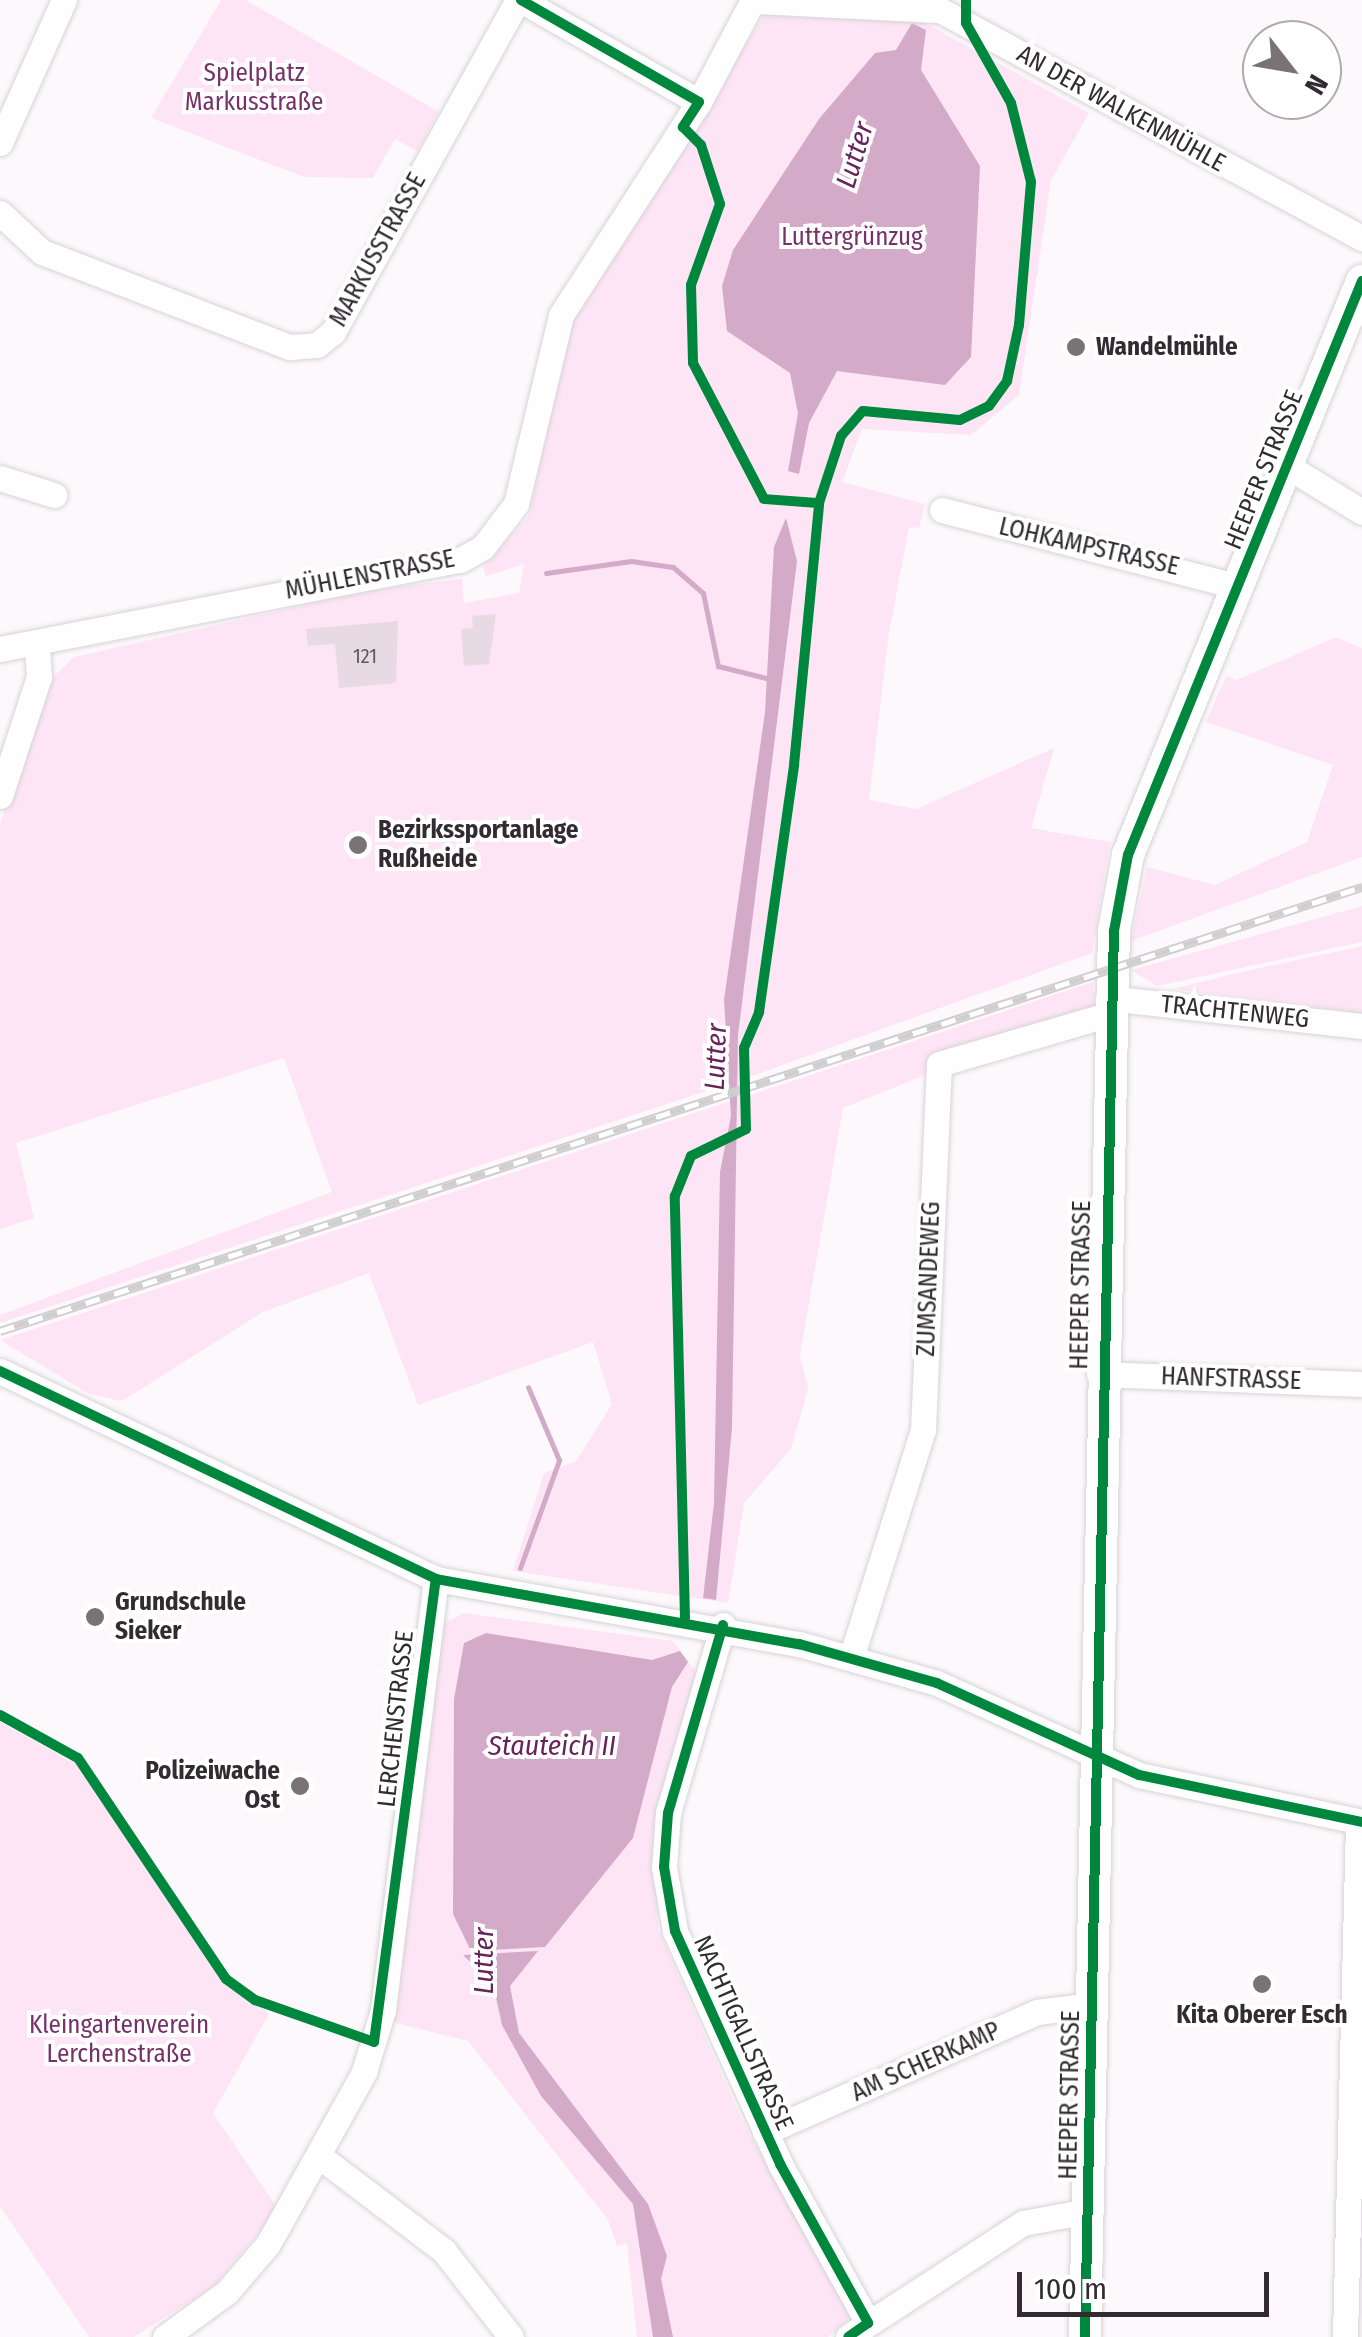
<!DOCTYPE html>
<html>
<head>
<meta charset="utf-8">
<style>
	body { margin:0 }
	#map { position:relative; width:1362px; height:2337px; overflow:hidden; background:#fcf8fb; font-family:"Fira Sans Condensed",sans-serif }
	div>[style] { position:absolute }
	.green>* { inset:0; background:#fde5f6 }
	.water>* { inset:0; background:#d3aac8 }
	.stream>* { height:5px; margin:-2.5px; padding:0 2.5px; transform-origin:2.5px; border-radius:2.5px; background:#d3aac8 }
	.building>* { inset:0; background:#e7dae3 }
	.roads { filter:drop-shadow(0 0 2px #d7d3d6) drop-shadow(0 0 2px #d7d3d6) }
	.minor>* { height:25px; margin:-12.5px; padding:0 12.5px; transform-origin:12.5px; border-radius:12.5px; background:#fffefe }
	.major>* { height:32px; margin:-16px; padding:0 16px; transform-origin:16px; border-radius:16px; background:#fffefe }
	.rail>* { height:9px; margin-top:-4.5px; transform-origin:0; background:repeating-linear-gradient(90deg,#fff 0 15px,#d0cfd0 0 30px); box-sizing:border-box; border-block:2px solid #d0cfd0 }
	.cycleway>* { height:10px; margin:-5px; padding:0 5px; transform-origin:5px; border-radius:5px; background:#00873e }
	.dots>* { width:28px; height:28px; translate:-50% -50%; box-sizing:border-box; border:5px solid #fff; border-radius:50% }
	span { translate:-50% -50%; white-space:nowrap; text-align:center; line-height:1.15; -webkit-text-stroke:8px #fff; paint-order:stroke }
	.number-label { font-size:20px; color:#5f585d }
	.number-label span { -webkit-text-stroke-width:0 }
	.park-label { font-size:25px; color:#763168 }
	.street-label { font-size:25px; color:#322c30 }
	.poi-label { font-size:25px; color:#322c30; font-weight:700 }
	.left { translate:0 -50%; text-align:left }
	.right { translate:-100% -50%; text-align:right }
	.water-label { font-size:28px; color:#67235a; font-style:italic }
	.north { position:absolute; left:1242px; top:20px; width:100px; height:100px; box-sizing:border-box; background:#fff; border:2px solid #adabac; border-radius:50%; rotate:121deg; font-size:28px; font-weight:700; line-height:40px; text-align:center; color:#322c30 }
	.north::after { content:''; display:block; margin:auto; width:35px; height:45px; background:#797377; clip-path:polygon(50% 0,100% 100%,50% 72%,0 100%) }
	.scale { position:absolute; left:1017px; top:2272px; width:252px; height:45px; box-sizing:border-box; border:5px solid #322c30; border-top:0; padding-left:12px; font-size:30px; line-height:35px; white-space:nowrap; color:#322c30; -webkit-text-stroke:8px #fff; paint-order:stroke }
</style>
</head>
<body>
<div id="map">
	<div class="green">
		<div style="clip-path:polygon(221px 0,246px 0,439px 112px,417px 151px,395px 139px,373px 178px,304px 177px,151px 118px)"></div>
		<div style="clip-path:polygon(765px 14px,923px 22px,1089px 113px,1051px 180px,1019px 395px,971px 435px,862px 429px,842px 482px,925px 504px,919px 528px,909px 527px,889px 633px,869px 800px,916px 809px,1054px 748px,1031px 828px,1110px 842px,1092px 953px,741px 1080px,744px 1127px,752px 1124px,744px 1097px,1093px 982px,1094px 1007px,843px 1108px,800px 1355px,808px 1389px,791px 1449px,744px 1503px,728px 1603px,513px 1571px,544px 1473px,576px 1461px,612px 1404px,593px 1342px,418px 1405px,369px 1273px,263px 1312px,122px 1401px,89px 1394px,0 1340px,731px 1101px,737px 1130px,737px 1081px,0 1323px,0 1315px,332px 1192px,284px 1058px,16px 1143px,34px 1218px,0 1229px,0 824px,46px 684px,74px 657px,371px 590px,462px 579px,464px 603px,519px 593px,524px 564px,486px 576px,483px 567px,529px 515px,572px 319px)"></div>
		<div style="clip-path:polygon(1336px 637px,1362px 648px,1362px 857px,1131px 941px,1147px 867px,1215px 885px,1307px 842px,1333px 765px,1206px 722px,1226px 676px,1237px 680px)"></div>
		<div style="clip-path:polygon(1362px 906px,1362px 942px,1157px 986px,1131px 970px)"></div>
		<div style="clip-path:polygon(1362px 946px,1362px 1013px,1173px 989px,1237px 973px)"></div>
		<div style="clip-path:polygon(464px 1613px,673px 1641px,696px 1672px,655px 1814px,658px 1929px,740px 2116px,851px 2317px,828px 2337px,637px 2337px,627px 2243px,617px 2246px,608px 2220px,468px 2041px,392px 2022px,441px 1625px)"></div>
		<div style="clip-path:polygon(0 1722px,78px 1765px,219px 1976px,269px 2014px,213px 2113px,278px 2209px,214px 2286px,134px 2337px,89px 2337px,0 2206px)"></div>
	</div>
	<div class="water">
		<div style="clip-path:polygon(912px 23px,926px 30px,921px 70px,980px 166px,971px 357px,945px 385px,837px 371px,809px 423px,799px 474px,788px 471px,798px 413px,790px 373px,727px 331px,722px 286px,733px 250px,819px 119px,875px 53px,896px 50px)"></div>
		<div style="clip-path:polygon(786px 518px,797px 561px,738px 1035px,732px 1428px,716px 1600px,703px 1598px,714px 1503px,720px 1172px,731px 1116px,724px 1000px,765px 712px,774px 547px)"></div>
		<div style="clip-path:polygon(486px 1633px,652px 1660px,680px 1651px,688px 1662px,672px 1687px,633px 1838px,545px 1947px,471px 1951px,453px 1914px,454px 1699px,464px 1643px)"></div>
		<div style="clip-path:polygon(538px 1951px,510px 1986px,519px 2033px,648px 2204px,667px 2256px,661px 2279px,673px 2337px,653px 2337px,633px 2204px,541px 2096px,502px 2025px,493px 1984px,463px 1955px)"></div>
	</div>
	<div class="stream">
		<div style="left:546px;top:573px;width:86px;rotate:-8deg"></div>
		<div style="left:631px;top:561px;width:42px;rotate:8.1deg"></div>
		<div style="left:673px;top:567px;width:40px;rotate:41deg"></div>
		<div style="left:703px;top:593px;width:75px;rotate:78.4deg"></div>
		<div style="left:718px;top:666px;width:54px;rotate:14deg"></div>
		<div style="left:520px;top:1568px;width:115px;rotate:-70.1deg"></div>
		<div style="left:559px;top:1460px;width:79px;rotate:-113deg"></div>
	</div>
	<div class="building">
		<div style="clip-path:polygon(496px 614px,489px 664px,464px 666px,461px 629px,473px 628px,472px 616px)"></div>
		<div style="clip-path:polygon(398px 621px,396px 683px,339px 688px,335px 644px,308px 646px,306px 629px)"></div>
	</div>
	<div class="roads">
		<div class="minor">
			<div style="left:521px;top:0;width:205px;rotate:29.8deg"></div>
			<div style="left:753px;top:1px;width:187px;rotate:2.8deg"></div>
			<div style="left:940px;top:10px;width:480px;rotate:28.4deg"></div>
			<div style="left:0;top:143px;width:157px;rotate:-65.9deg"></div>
			<div style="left:0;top:213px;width:57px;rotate:42.9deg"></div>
			<div style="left:42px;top:252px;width:266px;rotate:21deg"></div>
			<div style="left:290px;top:347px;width:27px;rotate:-4deg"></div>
			<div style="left:317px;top:345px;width:21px;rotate:-39deg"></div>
			<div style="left:333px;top:332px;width:380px;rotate:-60.9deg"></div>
			<div style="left:1287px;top:466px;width:88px;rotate:31.5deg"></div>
			<div style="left:0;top:478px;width:57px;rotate:17.5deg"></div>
			<div style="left:942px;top:510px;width:304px;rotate:14.5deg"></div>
			<div style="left:0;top:649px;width:469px;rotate:-11deg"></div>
			<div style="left:460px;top:560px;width:26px;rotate:-29deg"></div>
			<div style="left:483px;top:547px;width:54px;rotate:-52.5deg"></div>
			<div style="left:516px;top:504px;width:194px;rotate:-76.6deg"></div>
			<div style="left:561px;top:315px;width:254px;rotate:-57.1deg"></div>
			<div style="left:699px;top:102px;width:115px;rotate:-62.1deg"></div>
			<div style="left:0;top:796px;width:125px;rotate:-71.9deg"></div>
			<div style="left:39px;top:677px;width:31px;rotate:-94deg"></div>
			<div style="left:1108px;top:998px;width:256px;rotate:6.3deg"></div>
			<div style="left:0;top:1371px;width:483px;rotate:25.5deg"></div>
			<div style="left:436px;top:1579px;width:369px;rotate:10.2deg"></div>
			<div style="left:799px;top:1644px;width:143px;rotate:15.8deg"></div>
			<div style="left:937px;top:1683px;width:222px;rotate:24.5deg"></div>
			<div style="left:1139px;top:1775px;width:228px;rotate:11.9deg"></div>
			<div style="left:1099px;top:1374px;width:263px;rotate:2.2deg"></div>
			<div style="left:723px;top:1625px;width:196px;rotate:106.3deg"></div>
			<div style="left:668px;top:1813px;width:54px;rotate:94.2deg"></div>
			<div style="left:664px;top:1867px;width:65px;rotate:80.2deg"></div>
			<div style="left:675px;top:1931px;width:256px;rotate:65.7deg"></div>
			<div style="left:780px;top:2164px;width:182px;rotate:61deg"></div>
			<div style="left:851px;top:1658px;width:239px;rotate:-72.5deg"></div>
			<div style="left:923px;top:1430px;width:366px;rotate:-87.5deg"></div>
			<div style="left:939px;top:1064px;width:175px;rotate:-16.3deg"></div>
			<div style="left:765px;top:2132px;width:297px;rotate:-23.8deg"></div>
			<div style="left:1037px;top:2012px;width:54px;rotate:-7.4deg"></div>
			<div style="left:323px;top:2159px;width:152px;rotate:37.2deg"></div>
			<div style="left:444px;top:2251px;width:109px;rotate:52.1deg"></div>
			<div style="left:165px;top:2337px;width:77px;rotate:-36deg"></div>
			<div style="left:227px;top:2292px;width:63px;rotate:-49.5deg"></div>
			<div style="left:268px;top:2244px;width:197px;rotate:-60.8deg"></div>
			<div style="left:364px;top:2072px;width:65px;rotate:-73deg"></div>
			<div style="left:383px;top:2010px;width:434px;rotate:-83deg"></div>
			<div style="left:848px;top:2337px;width:209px;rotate:-33.1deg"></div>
			<div style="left:1023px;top:2223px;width:66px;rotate:-10.5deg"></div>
			<div style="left:1345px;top:2337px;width:515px;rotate:-88.55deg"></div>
		</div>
		<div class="major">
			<div style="left:1085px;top:2337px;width:1406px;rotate:-88.82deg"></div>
			<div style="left:1114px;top:931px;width:77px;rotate:-79.6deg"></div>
			<div style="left:1128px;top:855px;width:620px;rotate:-67.82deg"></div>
		</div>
	</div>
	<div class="rail">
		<div style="left:0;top:1331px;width:1433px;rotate:-18.06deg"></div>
	</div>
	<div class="cycleway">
		<div style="left:521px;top:0;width:205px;rotate:29.8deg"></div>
		<div style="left:699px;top:102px;width:30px;rotate:123deg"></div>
		<div style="left:683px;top:127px;width:25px;rotate:45deg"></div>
		<div style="left:701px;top:145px;width:62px;rotate:72.1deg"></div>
		<div style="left:720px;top:204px;width:86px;rotate:109.7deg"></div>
		<div style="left:691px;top:285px;width:78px;rotate:88.5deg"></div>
		<div style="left:693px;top:363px;width:153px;rotate:62.4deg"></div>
		<div style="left:764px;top:499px;width:55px;rotate:4.2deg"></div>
		<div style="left:0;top:1371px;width:483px;rotate:25.5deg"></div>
		<div style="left:436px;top:1579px;width:369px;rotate:10.2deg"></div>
		<div style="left:799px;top:1644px;width:143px;rotate:15.8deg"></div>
		<div style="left:937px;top:1683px;width:222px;rotate:24.5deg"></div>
		<div style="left:1139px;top:1775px;width:228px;rotate:11.9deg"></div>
		<div style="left:685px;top:1618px;width:422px;rotate:-91.4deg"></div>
		<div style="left:675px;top:1196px;width:43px;rotate:-68.2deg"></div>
		<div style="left:691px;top:1156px;width:61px;rotate:-26.1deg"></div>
		<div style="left:746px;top:1129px;width:81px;rotate:-91.4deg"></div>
		<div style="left:744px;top:1048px;width:39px;rotate:-67deg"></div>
		<div style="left:759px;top:1012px;width:249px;rotate:-81.9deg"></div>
		<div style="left:794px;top:765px;width:263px;rotate:-84.5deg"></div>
		<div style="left:819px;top:503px;width:71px;rotate:-71.8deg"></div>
		<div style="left:841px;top:436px;width:33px;rotate:-49deg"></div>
		<div style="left:863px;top:411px;width:97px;rotate:5.3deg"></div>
		<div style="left:960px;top:420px;width:32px;rotate:-26deg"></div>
		<div style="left:989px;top:406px;width:31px;rotate:-54deg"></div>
		<div style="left:1007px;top:381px;width:57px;rotate:-77.9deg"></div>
		<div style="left:1019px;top:325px;width:144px;rotate:-85.2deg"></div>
		<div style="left:1031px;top:182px;width:81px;rotate:-104.2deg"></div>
		<div style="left:1011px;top:103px;width:92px;rotate:-119.4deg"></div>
		<div style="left:966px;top:23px;width:23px;rotate:-90deg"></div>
		<div style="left:723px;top:1625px;width:196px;rotate:106.3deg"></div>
		<div style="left:668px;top:1813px;width:54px;rotate:94.2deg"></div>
		<div style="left:664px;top:1867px;width:65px;rotate:80.2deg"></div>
		<div style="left:675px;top:1931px;width:256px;rotate:65.7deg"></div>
		<div style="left:780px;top:2164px;width:182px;rotate:61deg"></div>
		<div style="left:868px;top:2323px;width:24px;rotate:145deg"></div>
		<div style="left:0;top:1715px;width:89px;rotate:28.9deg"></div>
		<div style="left:78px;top:1758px;width:266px;rotate:56.2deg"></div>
		<div style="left:226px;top:1979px;width:36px;rotate:36deg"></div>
		<div style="left:255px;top:2000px;width:126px;rotate:19.4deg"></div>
		<div style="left:374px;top:2042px;width:467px;rotate:-82.4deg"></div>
		<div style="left:1085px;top:2337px;width:1406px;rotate:-88.82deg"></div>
		<div style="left:1114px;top:931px;width:77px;rotate:-79.6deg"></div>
		<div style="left:1128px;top:855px;width:620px;rotate:-67.82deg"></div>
	</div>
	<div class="dots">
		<div style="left:1076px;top:347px;background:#797377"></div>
		<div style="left:358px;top:845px;background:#797377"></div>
		<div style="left:95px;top:1617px;background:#797377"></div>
		<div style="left:300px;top:1786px;background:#797377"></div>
		<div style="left:1262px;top:1984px;background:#797377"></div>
	</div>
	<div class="number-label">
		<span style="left:365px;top:656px">121</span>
	</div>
	<div class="park-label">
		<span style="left:254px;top:88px">Spielplatz<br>Markusstraße</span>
		<span style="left:852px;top:237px">Luttergrünzug</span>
		<span style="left:119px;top:2040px">Kleingartenverein<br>Lerchenstraße</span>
	</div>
	<div class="street-label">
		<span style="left:1121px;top:109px;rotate:29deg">AN DER WALKENMÜHLE</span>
		<span style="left:378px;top:250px;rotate:-61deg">MARKUSSTRASSE</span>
		<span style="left:1264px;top:470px;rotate:-68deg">HEEPER STRASSE</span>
		<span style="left:1089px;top:547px;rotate:13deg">LOHKAMPSTRASSE</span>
		<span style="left:370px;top:575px;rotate:-11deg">MÜHLENSTRASSE</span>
		<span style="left:1235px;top:1012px;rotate:6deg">TRACHTENWEG</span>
		<span style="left:929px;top:1279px;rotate:-88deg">ZUMSANDEWEG</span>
		<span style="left:1081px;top:1285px;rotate:-89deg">HEEPER STRASSE</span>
		<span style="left:1231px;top:1379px;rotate:2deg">HANFSTRASSE</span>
		<span style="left:396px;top:1719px;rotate:-84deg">LERCHENSTRASSE</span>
		<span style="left:743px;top:2033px;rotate:66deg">NACHTIGALLSTRASSE</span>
		<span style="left:926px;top:2062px;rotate:-24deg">AM SCHERKAMP</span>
		<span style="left:1070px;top:2095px;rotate:-89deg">HEEPER STRASSE</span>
	</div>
	<div class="poi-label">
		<span class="left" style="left:1096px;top:347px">Wandelmühle</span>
		<span class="left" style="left:378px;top:845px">Bezirkssportanlage<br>Rußheide</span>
		<span class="left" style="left:115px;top:1617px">Grundschule<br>Sieker</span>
		<span class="right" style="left:280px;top:1786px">Polizeiwache<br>Ost</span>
		<span style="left:1262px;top:2015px">Kita Oberer Esch</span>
	</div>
	<div class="water-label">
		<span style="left:855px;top:155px;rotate:-73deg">Lutter</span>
		<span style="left:716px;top:1057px;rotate:-88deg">Lutter</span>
		<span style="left:552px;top:1746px">Stauteich II</span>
		<span style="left:484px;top:1961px;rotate:-90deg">Lutter</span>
	</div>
	<div class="north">N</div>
	<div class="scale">100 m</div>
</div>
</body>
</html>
